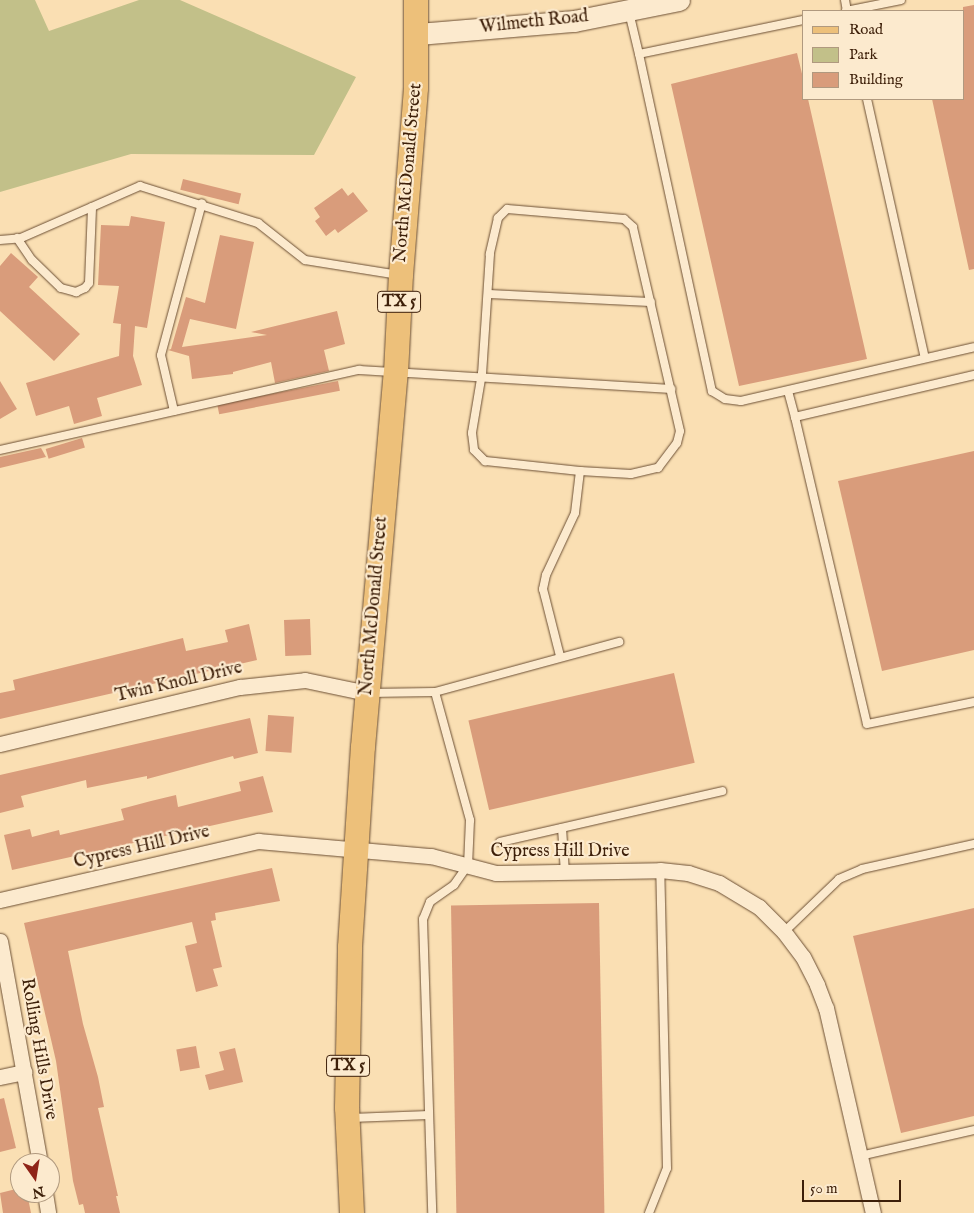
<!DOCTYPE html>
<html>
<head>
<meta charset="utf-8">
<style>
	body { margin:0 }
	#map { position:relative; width:974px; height:1213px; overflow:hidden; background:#fadfb3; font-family:"IM FELL English",serif }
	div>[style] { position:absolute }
	.green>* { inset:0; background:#c2c089 }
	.building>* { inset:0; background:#d99c7b; transform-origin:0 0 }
	.roads { filter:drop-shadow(0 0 1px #6c4f34) drop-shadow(0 0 1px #6c4f34) }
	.service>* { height:8px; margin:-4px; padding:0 4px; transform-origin:4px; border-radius:4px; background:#fceace }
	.minor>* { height:15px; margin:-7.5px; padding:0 7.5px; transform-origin:7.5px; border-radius:7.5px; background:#fceace }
	.secondary>* { height:21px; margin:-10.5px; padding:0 10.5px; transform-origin:10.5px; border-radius:10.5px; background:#fceace }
	.primary>* { height:24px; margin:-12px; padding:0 12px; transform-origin:12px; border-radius:12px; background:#edc07a }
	span { translate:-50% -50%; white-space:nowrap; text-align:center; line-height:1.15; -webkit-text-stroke:4.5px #fceace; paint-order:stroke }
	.shield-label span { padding:1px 4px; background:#fceace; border:1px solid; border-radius:4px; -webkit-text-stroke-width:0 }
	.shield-label { font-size:16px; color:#3d1f09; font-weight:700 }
	.street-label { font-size:18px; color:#3d1f09 }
	.legend { position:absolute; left:802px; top:10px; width:162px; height:90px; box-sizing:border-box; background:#fceace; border:1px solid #b0997f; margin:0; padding:6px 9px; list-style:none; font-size:15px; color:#3d1f09 }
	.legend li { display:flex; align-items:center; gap:10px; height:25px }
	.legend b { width:25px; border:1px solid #b0997f }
	.north { position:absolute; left:10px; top:1153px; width:50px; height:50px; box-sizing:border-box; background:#fceace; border:1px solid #b0997f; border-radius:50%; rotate:167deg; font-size:14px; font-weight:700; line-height:20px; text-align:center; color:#3d1f09 }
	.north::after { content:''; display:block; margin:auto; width:18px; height:22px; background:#8f2418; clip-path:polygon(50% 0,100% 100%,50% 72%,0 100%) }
	.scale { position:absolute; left:802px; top:1180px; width:99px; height:22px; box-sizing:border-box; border:2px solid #3d1f09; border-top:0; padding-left:6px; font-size:15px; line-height:18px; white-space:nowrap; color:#3d1f09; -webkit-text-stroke:4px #fceace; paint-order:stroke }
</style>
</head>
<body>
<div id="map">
	<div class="green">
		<div style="clip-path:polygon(0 0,35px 0,49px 31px,139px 0,180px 0,356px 77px,314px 155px,131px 154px,0 192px)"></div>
	</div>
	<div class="building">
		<div style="clip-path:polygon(974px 5px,974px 269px,969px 270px,932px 99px,963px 99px,963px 7px)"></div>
		<div style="clip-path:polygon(797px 53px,803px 78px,803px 99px,808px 99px,867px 359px,739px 386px,671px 84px)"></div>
		<div style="left:183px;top:179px;width:60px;height:11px;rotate:14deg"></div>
		<div style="clip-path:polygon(342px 188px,348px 196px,353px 192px,368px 211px,338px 233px,335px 229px,326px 236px,315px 221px,320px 217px,314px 208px)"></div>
		<div style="clip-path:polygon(131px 216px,165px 222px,147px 328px,135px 326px,133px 356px,142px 385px,97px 398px,102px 416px,74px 424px,69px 406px,36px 416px,26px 383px,119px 356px,121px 324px,113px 323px,119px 286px,98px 285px,101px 225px,129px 226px)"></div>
		<div style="clip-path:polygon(220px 235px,254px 242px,236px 329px,190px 319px,182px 347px,267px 335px,251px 332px,337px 311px,345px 344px,324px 350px,329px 371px,275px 383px,271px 362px,233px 372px,233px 374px,192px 379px,189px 356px,168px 350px,171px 349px,186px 297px,205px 303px)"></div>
		<div style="clip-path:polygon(11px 253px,38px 277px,29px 287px,80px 334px,54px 361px,0 311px,0 266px)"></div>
		<div style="clip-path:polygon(0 381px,17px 409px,0 419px)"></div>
		<div style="left:338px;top:381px;width:10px;height:123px;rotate:79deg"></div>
		<div style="left:82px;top:438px;width:10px;height:38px;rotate:73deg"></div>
		<div style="clip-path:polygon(41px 448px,46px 457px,0 468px,0 457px)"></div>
		<div style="clip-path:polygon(974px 451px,974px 650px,882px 671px,838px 481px)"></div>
		<div style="left:310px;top:619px;width:36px;height:26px;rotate:88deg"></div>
		<div style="clip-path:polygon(249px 624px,257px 660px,0 719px,0 693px,15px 690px,13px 680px,183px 638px,186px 651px,228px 642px,225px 630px)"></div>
		<div style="left:674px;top:673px;width:92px;height:211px;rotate:77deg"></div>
		<div style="left:268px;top:715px;width:26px;height:36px;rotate:4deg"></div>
		<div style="clip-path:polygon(250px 718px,258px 753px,234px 759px,233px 756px,147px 779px,147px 776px,87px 788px,86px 780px,21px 796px,24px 807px,0 813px,0 775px)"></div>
		<div style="clip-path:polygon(263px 776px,273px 812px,12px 870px,4px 835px,30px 829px,32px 837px,59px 830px,60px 835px,124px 820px,121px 809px,151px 801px,176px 795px,178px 807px,241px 791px,239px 782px)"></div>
		<div style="clip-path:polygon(272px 868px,280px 901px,215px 913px,216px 920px,211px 921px,222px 967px,213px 969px,218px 986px,196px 992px,185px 946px,197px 943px,192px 922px,68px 951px,83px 1024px,98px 1077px,104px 1107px,98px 1108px,118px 1196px,116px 1196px,120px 1213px,85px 1213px,83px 1204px,79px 1205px,73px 1181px,56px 1061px,24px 923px)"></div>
		<div style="left:599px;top:903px;width:310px;height:148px;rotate:89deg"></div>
		<div style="clip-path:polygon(974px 908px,974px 1116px,901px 1133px,853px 936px)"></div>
		<div style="left:196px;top:1046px;width:22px;height:20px;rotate:80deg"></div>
		<div style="clip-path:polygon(235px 1048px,243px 1082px,209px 1090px,205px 1075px,224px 1070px,219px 1052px)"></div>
		<div style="clip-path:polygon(4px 1098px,16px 1148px,0 1152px,0 1099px)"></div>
		<div style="clip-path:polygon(20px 1188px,20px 1193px,27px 1193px,31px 1213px,3px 1213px,0 1193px)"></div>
	</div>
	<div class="roads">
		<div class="service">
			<div style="left:845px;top:0;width:11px;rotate:80deg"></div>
			<div style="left:846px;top:11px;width:56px;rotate:-11.3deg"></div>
			<div style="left:629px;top:12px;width:43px;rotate:76.6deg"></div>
			<div style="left:803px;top:20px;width:167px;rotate:168.3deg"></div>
			<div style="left:639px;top:54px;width:345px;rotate:77.8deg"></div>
			<div style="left:712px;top:391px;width:15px;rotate:32deg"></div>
			<div style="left:725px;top:399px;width:16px;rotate:7deg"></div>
			<div style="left:741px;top:401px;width:239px;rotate:-13deg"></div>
			<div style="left:867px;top:99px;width:265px;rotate:77.4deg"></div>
			<div style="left:17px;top:238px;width:27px;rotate:56deg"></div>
			<div style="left:32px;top:260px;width:40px;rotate:44deg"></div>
			<div style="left:61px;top:288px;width:16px;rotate:15deg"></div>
			<div style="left:76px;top:292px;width:10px;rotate:-24deg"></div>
			<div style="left:85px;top:288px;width:6px;rotate:-51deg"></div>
			<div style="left:89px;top:283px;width:76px;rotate:-87.7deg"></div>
			<div style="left:0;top:240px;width:21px;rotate:-5deg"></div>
			<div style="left:21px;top:238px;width:130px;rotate:-23.6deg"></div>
			<div style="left:140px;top:186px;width:124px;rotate:17.4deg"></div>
			<div style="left:258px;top:223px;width:60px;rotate:38.2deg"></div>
			<div style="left:305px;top:260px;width:95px;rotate:9.1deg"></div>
			<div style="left:488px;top:294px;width:163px;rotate:2.8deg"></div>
			<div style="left:974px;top:375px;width:184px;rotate:166.8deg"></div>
			<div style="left:795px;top:417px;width:315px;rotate:76.8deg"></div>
			<div style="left:867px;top:724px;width:109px;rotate:-11.6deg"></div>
			<div style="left:788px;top:391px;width:27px;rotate:75deg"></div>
			<div style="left:174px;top:411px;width:57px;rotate:-103.1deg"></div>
			<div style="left:161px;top:355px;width:157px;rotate:-74.9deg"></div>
			<div style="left:0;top:450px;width:368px;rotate:-12.6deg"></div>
			<div style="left:359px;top:370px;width:313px;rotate:3.5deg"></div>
			<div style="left:560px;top:656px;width:69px;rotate:-104.2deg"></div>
			<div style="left:543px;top:589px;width:14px;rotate:-78deg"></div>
			<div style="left:546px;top:575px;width:68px;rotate:-64.9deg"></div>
			<div style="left:575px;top:513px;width:42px;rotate:-83.2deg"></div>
			<div style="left:580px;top:471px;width:51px;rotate:3.4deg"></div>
			<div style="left:631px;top:474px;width:28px;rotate:-13deg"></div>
			<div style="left:658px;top:468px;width:31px;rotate:-53deg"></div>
			<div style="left:677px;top:443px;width:12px;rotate:-76deg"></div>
			<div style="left:680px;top:431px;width:209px;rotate:-103deg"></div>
			<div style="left:633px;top:227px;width:12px;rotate:-138deg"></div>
			<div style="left:624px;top:219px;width:117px;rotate:-175.1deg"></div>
			<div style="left:507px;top:209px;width:13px;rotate:135deg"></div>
			<div style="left:498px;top:218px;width:37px;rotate:103deg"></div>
			<div style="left:490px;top:254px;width:119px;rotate:93.8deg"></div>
			<div style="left:482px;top:373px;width:61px;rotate:99.5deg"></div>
			<div style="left:472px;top:433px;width:17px;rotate:83deg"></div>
			<div style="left:474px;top:450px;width:16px;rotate:45deg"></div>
			<div style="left:485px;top:461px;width:96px;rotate:6deg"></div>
			<div style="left:435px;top:692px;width:191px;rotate:-15.2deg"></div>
			<div style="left:369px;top:693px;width:66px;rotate:-0.9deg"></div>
			<div style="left:435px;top:692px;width:133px;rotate:74.7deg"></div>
			<div style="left:470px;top:820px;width:45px;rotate:92.5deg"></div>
			<div style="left:468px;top:865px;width:24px;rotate:125deg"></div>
			<div style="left:454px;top:885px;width:29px;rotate:145deg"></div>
			<div style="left:430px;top:902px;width:18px;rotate:112deg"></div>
			<div style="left:423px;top:919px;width:294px;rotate:88.2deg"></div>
			<div style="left:562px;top:828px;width:45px;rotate:86.2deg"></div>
			<div style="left:500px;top:842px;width:228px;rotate:-12.9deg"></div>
			<div style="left:784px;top:932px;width:76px;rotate:-43.9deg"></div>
			<div style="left:839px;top:879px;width:25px;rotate:-23deg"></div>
			<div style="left:862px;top:869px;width:115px;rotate:-12.6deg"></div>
			<div style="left:351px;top:1118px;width:78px;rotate:-2.2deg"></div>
			<div style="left:860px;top:1156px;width:117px;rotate:-12.8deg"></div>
			<div style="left:649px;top:1213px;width:48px;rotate:-68.2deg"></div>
			<div style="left:667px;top:1168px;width:298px;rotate:-91.3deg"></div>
		</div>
		<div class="minor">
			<div style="left:0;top:744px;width:247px;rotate:-13.4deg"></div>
			<div style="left:240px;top:687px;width:65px;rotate:-6.1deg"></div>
			<div style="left:305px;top:680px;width:63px;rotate:11.8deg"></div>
			<div style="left:0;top:900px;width:265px;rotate:-12.9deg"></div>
			<div style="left:258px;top:841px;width:174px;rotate:5deg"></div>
			<div style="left:431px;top:856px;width:67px;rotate:14.7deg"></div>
			<div style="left:496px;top:873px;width:164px;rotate:-1deg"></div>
			<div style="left:660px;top:870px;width:28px;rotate:6deg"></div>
			<div style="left:688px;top:873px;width:33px;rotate:18deg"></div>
			<div style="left:719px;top:883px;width:47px;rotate:31deg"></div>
			<div style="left:759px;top:907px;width:35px;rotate:45deg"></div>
			<div style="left:784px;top:932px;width:31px;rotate:53deg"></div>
			<div style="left:803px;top:957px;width:31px;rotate:63deg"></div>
			<div style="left:817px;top:985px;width:25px;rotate:69deg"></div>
			<div style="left:826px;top:1008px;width:210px;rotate:77.1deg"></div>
			<div style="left:0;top:941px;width:226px;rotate:79.8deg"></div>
			<div style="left:0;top:1077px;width:25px;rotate:-12deg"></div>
			<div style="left:45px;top:1193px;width:20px;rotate:81deg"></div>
		</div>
		<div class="secondary">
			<div style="left:418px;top:34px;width:157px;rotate:-4.8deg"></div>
			<div style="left:574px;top:21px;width:107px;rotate:-11.3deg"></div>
		</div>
		<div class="primary">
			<div style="left:352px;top:1213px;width:105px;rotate:-92.7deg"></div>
			<div style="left:347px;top:1108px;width:161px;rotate:-88.9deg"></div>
			<div style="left:350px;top:947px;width:200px;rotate:-86.3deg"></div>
			<div style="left:363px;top:747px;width:375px;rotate:-85deg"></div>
			<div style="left:396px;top:373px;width:98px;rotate:-87.1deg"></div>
			<div style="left:401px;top:275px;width:188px;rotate:-85.4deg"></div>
			<div style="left:416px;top:88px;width:88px;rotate:-90deg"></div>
		</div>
	</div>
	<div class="shield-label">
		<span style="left:399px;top:302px">TX 5</span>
		<span style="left:348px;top:1066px">TX 5</span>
	</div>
	<div class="street-label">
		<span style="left:534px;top:23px;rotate:-6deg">Wilmeth Road</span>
		<span style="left:409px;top:173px;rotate:-85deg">North McDonald Street</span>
		<span style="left:375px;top:606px;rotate:-85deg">North McDonald Street</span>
		<span style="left:179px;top:683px;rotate:-13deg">Twin Knoll Drive</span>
		<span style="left:142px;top:848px;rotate:-13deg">Cypress Hill Drive</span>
		<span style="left:560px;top:852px">Cypress Hill Drive</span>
		<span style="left:38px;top:1049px;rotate:80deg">Rolling Hills Drive</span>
	</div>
	<ul class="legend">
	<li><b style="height:6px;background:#edc07a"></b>Road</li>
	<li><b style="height:14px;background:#c2c089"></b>Park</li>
	<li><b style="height:14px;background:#d99c7b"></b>Building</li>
	</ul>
	<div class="north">N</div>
	<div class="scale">50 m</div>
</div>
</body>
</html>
